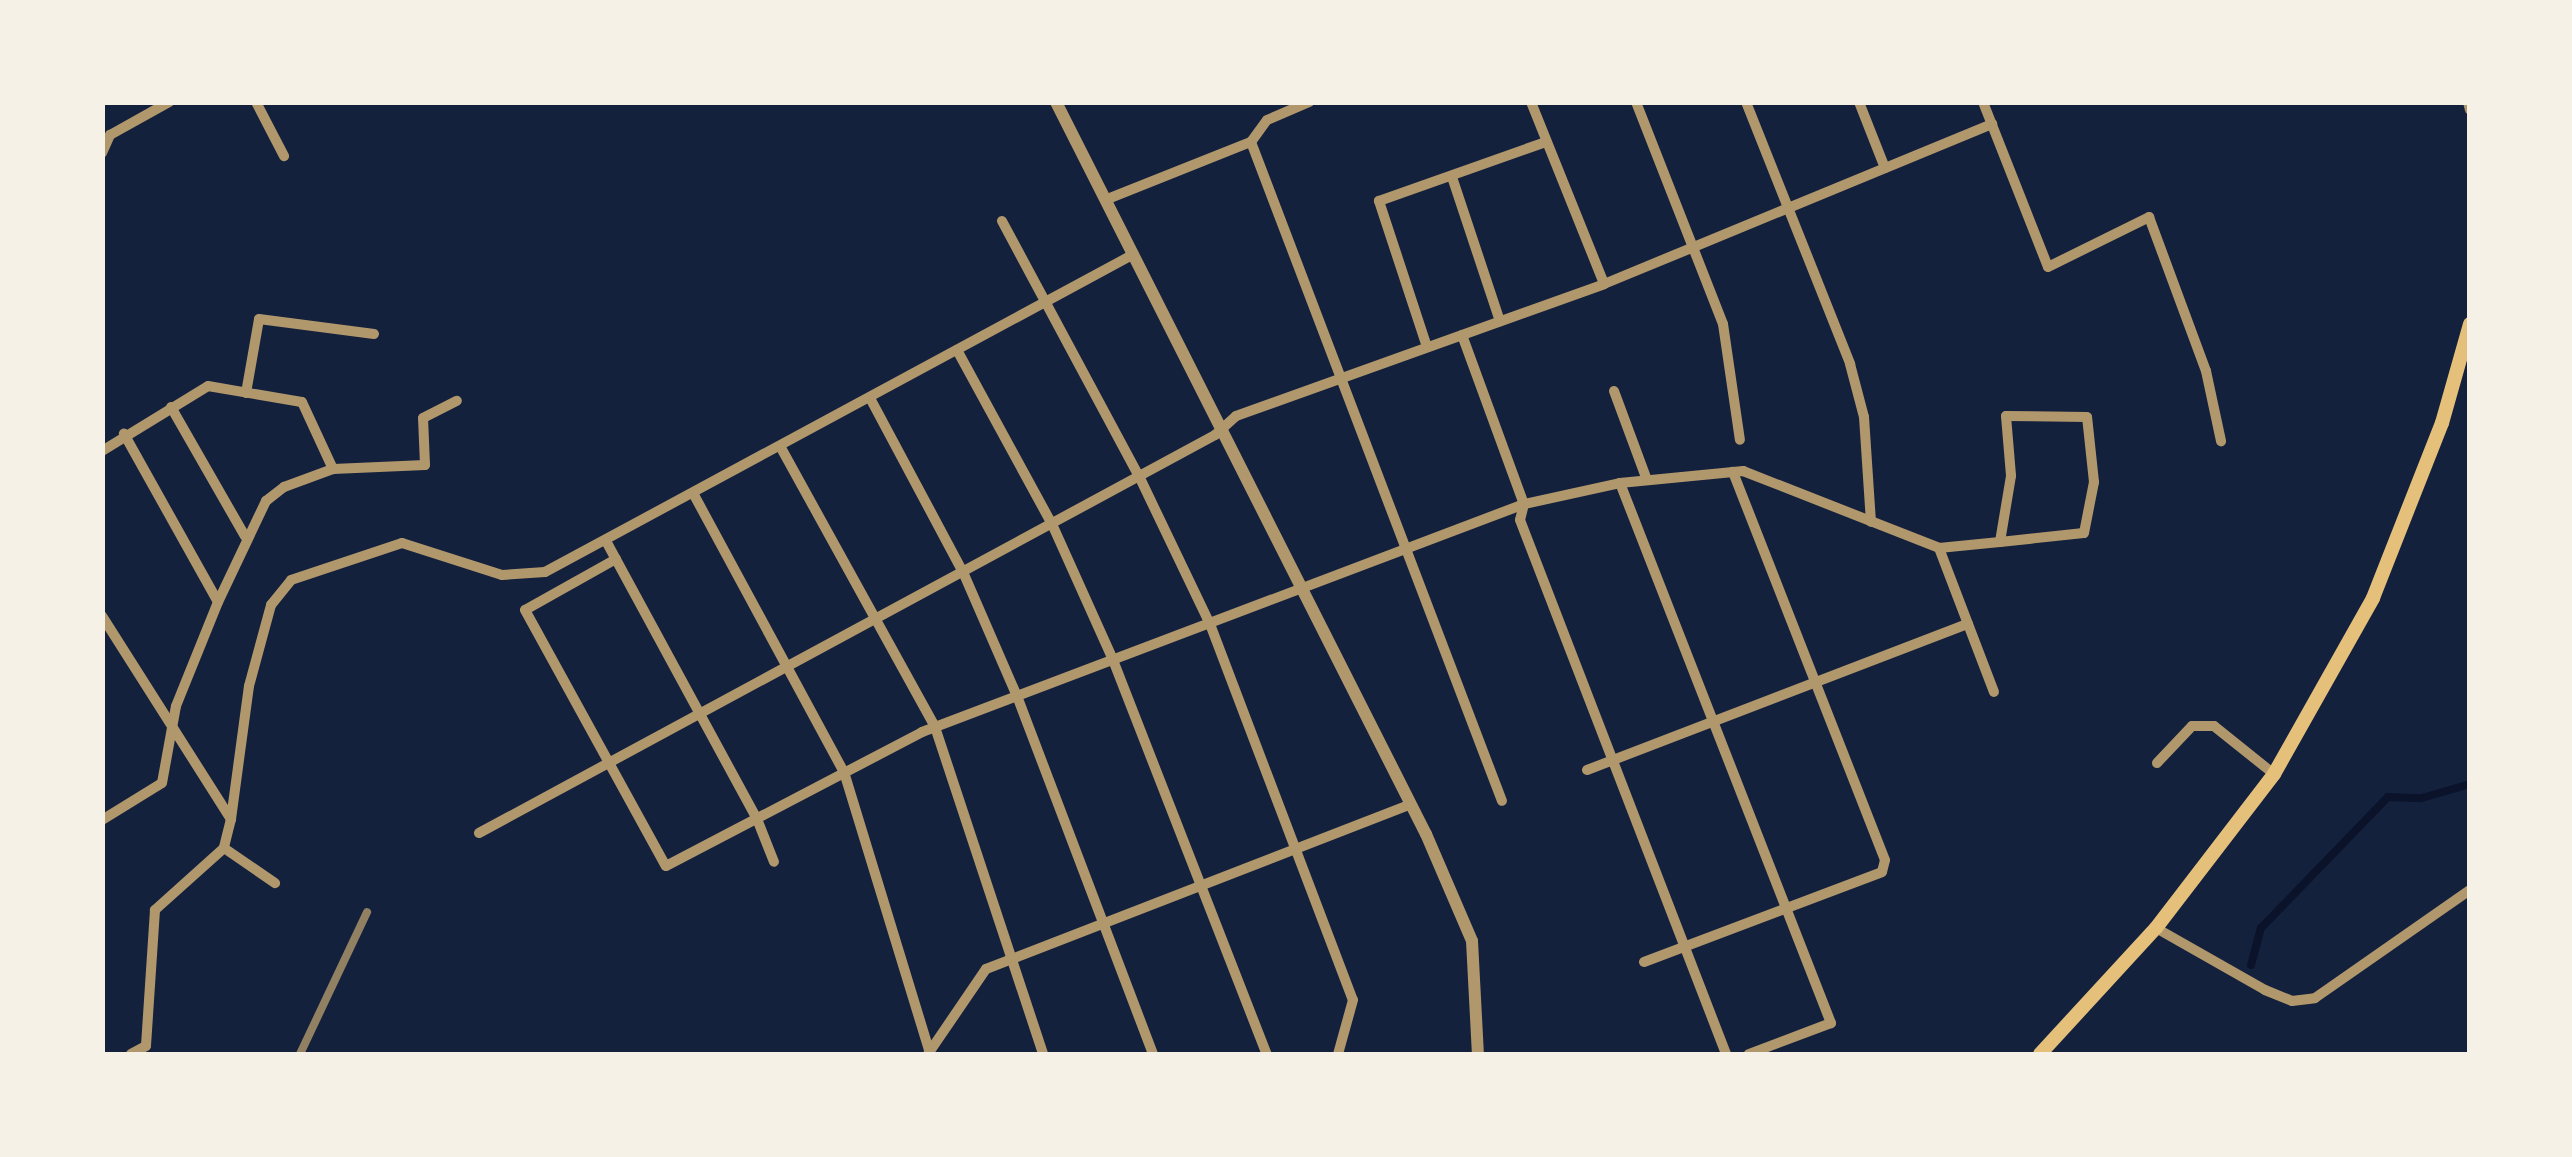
<!DOCTYPE html>
<html>
<head>
<meta charset="utf-8">
<style>
	body { margin:0 }
	#map { position:relative; width:2572px; height:1157px; overflow:hidden; background:#14213d; font-family:"Work Sans",sans-serif }
	div>[style] { position:absolute }
	.stream>* { height:8px; margin:-4px; padding:0 4px; transform-origin:4px; border-radius:4px; background:#0b132b }
	.minor>* { height:10px; margin:-5px; padding:0 5px; transform-origin:5px; border-radius:5px; background:#b1986c }
	.tertiary>* { height:12px; margin:-6px; padding:0 6px; transform-origin:6px; border-radius:6px; background:#b1986c }
	.secondary>* { height:14px; margin:-7px; padding:0 7px; transform-origin:7px; border-radius:7px; background:#e5c07b }
	.rail>* { height:8px; margin:-4px; padding:0 4px; transform-origin:4px; border-radius:4px; background:#918062 }
	span { translate:-50% -50%; white-space:nowrap; text-align:center; line-height:1.15; -webkit-text-stroke:8px #f6f1e7; paint-order:stroke }
	.frame { position:absolute; inset:0; border:105px solid #f6f1e7; pointer-events:none }
</style>
</head>
<body>
<div id="map">
	<div class="stream">
		<div style="left:2251px;top:965px;width:38px;rotate:-75deg"></div>
		<div style="left:2261px;top:928px;width:182px;rotate:-45.9deg"></div>
		<div style="left:2388px;top:797px;width:34px;rotate:2deg"></div>
		<div style="left:2422px;top:798px;width:50px;rotate:-16.3deg"></div>
	</div>
	<div class="minor">
		<div style="left:256px;top:102px;width:61px;rotate:62.6deg"></div>
		<div style="left:1531px;top:102px;width:196px;rotate:68.1deg"></div>
		<div style="left:1636px;top:102px;width:238px;rotate:68.6deg"></div>
		<div style="left:1723px;top:324px;width:117px;rotate:81.7deg"></div>
		<div style="left:1746px;top:102px;width:282px;rotate:68.3deg"></div>
		<div style="left:1850px;top:364px;width:55px;rotate:75.2deg"></div>
		<div style="left:1864px;top:417px;width:105px;rotate:86.2deg"></div>
		<div style="left:1859px;top:102px;width:71px;rotate:68.5deg"></div>
		<div style="left:1983px;top:102px;width:177px;rotate:68.5deg"></div>
		<div style="left:2048px;top:267px;width:113px;rotate:-26.3deg"></div>
		<div style="left:2149px;top:217px;width:164px;rotate:69.7deg"></div>
		<div style="left:2206px;top:371px;width:72px;rotate:77.9deg"></div>
		<div style="left:2468px;top:102px;width:8px;rotate:76deg"></div>
		<div style="left:1251px;top:142px;width:705px;rotate:69.15deg"></div>
		<div style="left:102px;top:153px;width:20px;rotate:-66deg"></div>
		<div style="left:110px;top:135px;width:68px;rotate:-29.2deg"></div>
		<div style="left:1452px;top:177px;width:152px;rotate:71.6deg"></div>
		<div style="left:1105px;top:200px;width:157px;rotate:-21.7deg"></div>
		<div style="left:1251px;top:142px;width:27px;rotate:-54deg"></div>
		<div style="left:1267px;top:120px;width:46px;rotate:-23.2deg"></div>
		<div style="left:1002px;top:221px;width:289px;rotate:61.8deg"></div>
		<div style="left:1139px;top:476px;width:164px;rotate:64.4deg"></div>
		<div style="left:1210px;top:624px;width:402px;rotate:69.2deg"></div>
		<div style="left:1353px;top:1000px;width:56px;rotate:105.5deg"></div>
		<div style="left:1462px;top:335px;width:180px;rotate:69.9deg"></div>
		<div style="left:1524px;top:504px;width:16px;rotate:104deg"></div>
		<div style="left:1520px;top:520px;width:572px;rotate:68.9deg"></div>
		<div style="left:1427px;top:347px;width:154px;rotate:-108.2deg"></div>
		<div style="left:1379px;top:201px;width:177px;rotate:-19.5deg"></div>
		<div style="left:957px;top:350px;width:198px;rotate:61.4deg"></div>
		<div style="left:1052px;top:524px;width:149px;rotate:65.8deg"></div>
		<div style="left:1113px;top:660px;width:423px;rotate:68.7deg"></div>
		<div style="left:1614px;top:391px;width:95px;rotate:69.7deg"></div>
		<div style="left:246px;top:393px;width:75px;rotate:-80deg"></div>
		<div style="left:259px;top:319px;width:116px;rotate:7.4deg"></div>
		<div style="left:870px;top:398px;width:197px;rotate:61.9deg"></div>
		<div style="left:963px;top:572px;width:135px;rotate:66.5deg"></div>
		<div style="left:1017px;top:696px;width:383px;rotate:69.2deg"></div>
		<div style="left:171px;top:407px;width:149px;rotate:60.2deg"></div>
		<div style="left:780px;top:446px;width:321px;rotate:61.1deg"></div>
		<div style="left:935px;top:727px;width:344px;rotate:71.7deg"></div>
		<div style="left:102px;top:451px;width:124px;rotate:-31.5deg"></div>
		<div style="left:208px;top:386px;width:95px;rotate:9.7deg"></div>
		<div style="left:302px;top:402px;width:74px;rotate:65.2deg"></div>
		<div style="left:1620px;top:483px;width:580px;rotate:68.66deg"></div>
		<div style="left:1831px;top:1023px;width:88px;rotate:159.3deg"></div>
		<div style="left:693px;top:493px;width:317px;rotate:61.6deg"></div>
		<div style="left:844px;top:772px;width:295px;rotate:73deg"></div>
		<div style="left:606px;top:541px;width:316px;rotate:61.5deg"></div>
		<div style="left:757px;top:819px;width:46px;rotate:68.4deg"></div>
		<div style="left:1939px;top:548px;width:154px;rotate:69.1deg"></div>
		<div style="left:616px;top:559px;width:104px;rotate:150.7deg"></div>
		<div style="left:525px;top:610px;width:292px;rotate:61.2deg"></div>
		<div style="left:666px;top:866px;width:289px;rotate:-27.6deg"></div>
		<div style="left:922px;top:732px;width:644px;rotate:-20.74deg"></div>
		<div style="left:1524px;top:504px;width:98px;rotate:-12.3deg"></div>
		<div style="left:1620px;top:483px;width:124px;rotate:-5.6deg"></div>
		<div style="left:1743px;top:471px;width:211px;rotate:21.4deg"></div>
		<div style="left:1939px;top:548px;width:61px;rotate:-5.6deg"></div>
		<div style="left:2000px;top:542px;width:84px;rotate:-6.1deg"></div>
		<div style="left:2084px;top:533px;width:52px;rotate:-78.9deg"></div>
		<div style="left:2094px;top:482px;width:65px;rotate:-96.1deg"></div>
		<div style="left:2087px;top:417px;width:81px;rotate:-179.3deg"></div>
		<div style="left:2006px;top:416px;width:60px;rotate:85.2deg"></div>
		<div style="left:2011px;top:476px;width:67px;rotate:99.5deg"></div>
		<div style="left:218px;top:602px;width:112px;rotate:-64.6deg"></div>
		<div style="left:266px;top:501px;width:23px;rotate:-38deg"></div>
		<div style="left:284px;top:487px;width:52px;rotate:-20.2deg"></div>
		<div style="left:333px;top:469px;width:92px;rotate:-2.5deg"></div>
		<div style="left:425px;top:465px;width:47px;rotate:-92.4deg"></div>
		<div style="left:423px;top:418px;width:38px;rotate:-27deg"></div>
		<div style="left:102px;top:616px;width:241px;rotate:57.6deg"></div>
		<div style="left:231px;top:819px;width:30px;rotate:104deg"></div>
		<div style="left:224px;top:848px;width:93px;rotate:138.1deg"></div>
		<div style="left:155px;top:910px;width:136px;rotate:93.8deg"></div>
		<div style="left:146px;top:1046px;width:17px;rotate:152deg"></div>
		<div style="left:2157px;top:763px;width:51px;rotate:-46.6deg"></div>
		<div style="left:2192px;top:726px;width:22px"></div>
		<div style="left:2214px;top:726px;width:77px;rotate:38.7deg"></div>
		<div style="left:1587px;top:770px;width:408px;rotate:-21deg"></div>
		<div style="left:231px;top:819px;width:134px;rotate:-82.3deg"></div>
		<div style="left:249px;top:686px;width:84px;rotate:-74.8deg"></div>
		<div style="left:271px;top:605px;width:32px;rotate:-51deg"></div>
		<div style="left:291px;top:580px;width:117px;rotate:-18.4deg"></div>
		<div style="left:402px;top:543px;width:105px;rotate:17.7deg"></div>
		<div style="left:502px;top:575px;width:43px;rotate:-4deg"></div>
		<div style="left:545px;top:572px;width:669px;rotate:-28.36deg"></div>
		<div style="left:102px;top:820px;width:70px;rotate:-31.7deg"></div>
		<div style="left:162px;top:783px;width:78px;rotate:-79.7deg"></div>
		<div style="left:176px;top:706px;width:112px;rotate:-68deg"></div>
		<div style="left:218px;top:602px;width:193px;rotate:-119.2deg"></div>
		<div style="left:479px;top:833px;width:837px;rotate:-28.4deg"></div>
		<div style="left:1215px;top:435px;width:28px;rotate:-42deg"></div>
		<div style="left:1236px;top:416px;width:391px;rotate:-19.7deg"></div>
		<div style="left:1604px;top:284px;width:420px;rotate:-22.4deg"></div>
		<div style="left:224px;top:848px;width:62px;rotate:34.5deg"></div>
		<div style="left:2156px;top:928px;width:125px;rotate:29.6deg"></div>
		<div style="left:2265px;top:990px;width:29px;rotate:22deg"></div>
		<div style="left:2292px;top:1001px;width:23px;rotate:-7deg"></div>
		<div style="left:2315px;top:998px;width:189px;rotate:-34.9deg"></div>
		<div style="left:1644px;top:962px;width:254px;rotate:-20.7deg"></div>
		<div style="left:1882px;top:872px;width:12px;rotate:-76deg"></div>
		<div style="left:1885px;top:860px;width:417px;rotate:-111.4deg"></div>
		<div style="left:928px;top:1054px;width:103px;rotate:-55.7deg"></div>
		<div style="left:986px;top:969px;width:456px;rotate:-21.2deg"></div>
	</div>
	<div class="tertiary">
		<div style="left:1056px;top:102px;width:820px;rotate:63.19deg"></div>
		<div style="left:1426px;top:834px;width:116px;rotate:66.7deg"></div>
		<div style="left:1472px;top:941px;width:113px;rotate:87deg"></div>
	</div>
	<div class="secondary">
		<div style="left:2040px;top:1054px;width:171px;rotate:-47.4deg"></div>
		<div style="left:2156px;top:928px;width:194px;rotate:-52.5deg"></div>
		<div style="left:2274px;top:774px;width:202px;rotate:-60.6deg"></div>
		<div style="left:2373px;top:598px;width:188px;rotate:-68.5deg"></div>
		<div style="left:2442px;top:423px;width:103px;rotate:-74.2deg"></div>
	</div>
	<div class="rail">
		<div style="left:300px;top:1054px;width:157px;rotate:-64.7deg"></div>
	</div>
	<div class="frame"></div>
</div>
</body>
</html>
